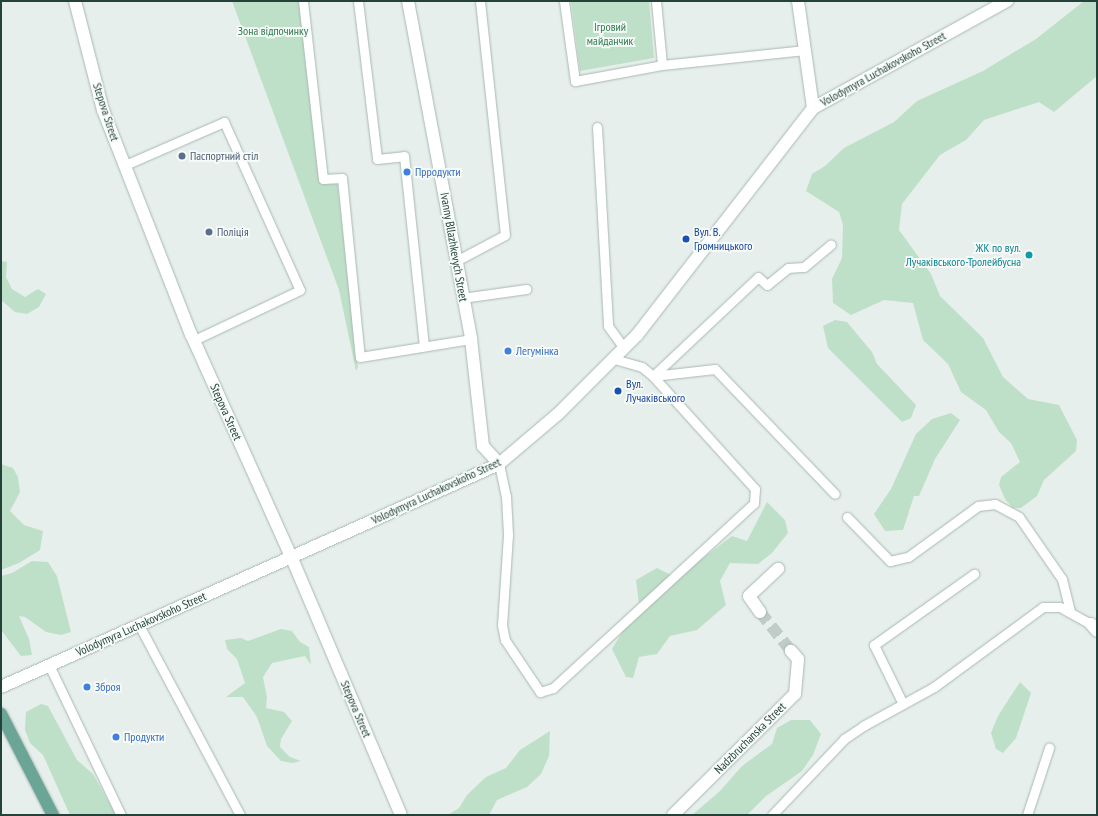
<!DOCTYPE html>
<html>
<head>
<meta charset="utf-8">
<style>
	body { margin:0 }
	#map { position:relative; width:1098px; height:816px; overflow:hidden; background:#e6efeb; font-family:"PT Sans Narrow",sans-serif }
	div>[style] { position:absolute }
	.green>* { inset:0; background:#bfe0c8 }
	.minor-tunnel>* { height:12px; margin-top:-6px; transform-origin:0; background:repeating-linear-gradient(90deg,#bfccc8 0 12px,transparent 0 18px) }
	.roads { filter:drop-shadow(0 0 1px #a8b8b2) drop-shadow(0 0 1px #a8b8b2) }
	.service>* { height:9px; margin:-4.5px; padding:0 4.5px; transform-origin:4.5px; border-radius:4.5px; background:#fff }
	.minor>* { height:12px; margin:-6px; padding:0 6px; transform-origin:6px; border-radius:6px; background:#fff }
	.secondary>* { height:12px; margin:-6px; padding:0 6px; transform-origin:6px; border-radius:6px; background:#fff }
	.primary>* { height:12px; margin:-6px; padding:0 6px; transform-origin:6px; border-radius:6px; background:#6aa596 }
	.dots>* { width:11px; height:11px; translate:-50% -50%; box-sizing:border-box; border:2px solid #f7fbf9; border-radius:50% }
	span { translate:-50% -50%; white-space:nowrap; text-align:center; line-height:1.15; -webkit-text-stroke:3.5px #f7fbf9; paint-order:stroke }
	.park-label { font-size:12px; color:#2d7a4b }
	.street-label { font-size:12px; color:#24423a }
	.service-label { font-size:12px; color:#4e5e75 }
	.left { translate:0 -50%; text-align:left }
	.shop-label { font-size:12px; color:#366cbe }
	.transit-label { font-size:12px; color:#164399 }
	.culture-label { font-size:12px; color:#0d838f }
	.right { translate:-100% -50%; text-align:right }
	.frame { position:absolute; inset:0; border:2px solid #24423a; pointer-events:none }
</style>
</head>
<body>
<div id="map">
	<div class="green">
		<div style="clip-path:polygon(232px 1px,299px 1px,319px 180px,337px 180px,358px 367px,356px 371px,339px 290px)"></div>
		<div style="clip-path:polygon(571px 1px,649px 1px,654px 58px,580px 71px)"></div>
		<div style="clip-path:polygon(1084px 1px,1097px 1px,1097px 76px,1054px 112px,1039px 102px,984px 120px,966px 140px,940px 155px,902px 204px,899px 230px,931px 274px,940px 296px,983px 338px,1003px 377px,1028px 399px,1059px 405px,1077px 440px,1076px 451px,1044px 480px,1037px 496px,1021px 508px,1013px 508px,1005px 499px,999px 485px,1001px 477px,1020px 462px,1011px 443px,999px 432px,986px 410px,961px 392px,948px 364px,923px 340px,913px 303px,884px 300px,851px 315px,833px 303px,832px 279px,842px 258px,843px 225px,839px 212px,806px 191px,812px 174px,825px 166px,844px 148px,894px 122px,917px 101px,983px 71px,1036px 39px)"></div>
		<div style="clip-path:polygon(1px 261px,7px 262px,6px 277px,12px 289px,25px 297px,38px 289px,46px 294px,39px 307px,27px 314px,15px 312px,1px 300px)"></div>
		<div style="clip-path:polygon(835px 320px,847px 322px,872px 352px,877px 364px,916px 405px,911px 418px,902px 422px,828px 348px,823px 326px)"></div>
		<div style="clip-path:polygon(951px 413px,960px 420px,935px 459px,919px 496px,914px 496px,903px 530px,885px 531px,874px 514px,891px 489px,916px 434px,932px 419px)"></div>
		<div style="clip-path:polygon(1px 464px,13px 468px,18px 477px,20px 492px,10px 511px,24px 525px,43px 531px,40px 550px,19px 563px,1px 570px)"></div>
		<div style="clip-path:polygon(767px 502px,785px 520px,788px 533px,772px 553px,758px 564px,730px 563px,720px 581px,726px 605px,697px 630px,670px 636px,657px 654px,639px 657px,633px 678px,626px 677px,612px 649px,639px 604px,636px 580px,657px 568px,677px 578px,732px 536px,747px 541px)"></div>
		<div style="clip-path:polygon(32px 561px,48px 562px,57px 576px,71px 632px,61px 635px,46px 632px,25px 617px,19px 616px,29px 639px,32px 655px,21px 656px,1px 630px,1px 576px,12px 573px)"></div>
		<div style="clip-path:polygon(281px 629px,292px 631px,300px 642px,309px 647px,311px 665px,305px 656px,272px 663px,263px 677px,267px 698px,266px 708px,284px 712px,292px 721px,281px 739px,280px 747px,290px 757px,301px 761px,293px 763px,281px 761px,267px 746px,257px 717px,243px 697px,226px 697px,245px 683px,237px 659px,227px 649px,225px 640px,241px 638px,248px 641px)"></div>
		<div style="clip-path:polygon(1020px 682px,1031px 693px,1016px 738px,1003px 753px,996px 749px,991px 733px,998px 716px)"></div>
		<div style="clip-path:polygon(41px 704px,48px 706px,77px 760px,93px 774px,116px 815px,70px 815px,43px 755px,30px 743px,25px 730px,26px 712px)"></div>
		<div style="clip-path:polygon(791px 720px,810px 720px,821px 734px,813px 755px,802px 771px,766px 796px,747px 815px,692px 815px,720px 791px,742px 766px,772px 744px,777px 728px)"></div>
		<div style="clip-path:polygon(550px 731px,549px 756px,541px 774px,527px 787px,497px 800px,489px 815px,448px 815px,459px 808px,467px 795px,486px 777px,506px 768px,520px 750px)"></div>
	</div>
	<div class="minor-tunnel">
		<div style="left:760px;top:612px;width:50px;rotate:51.5deg"></div>
	</div>
	<div class="roads">
		<div class="service">
			<div style="left:303px;top:1px;width:179px;rotate:83.6deg"></div>
			<div style="left:323px;top:179px;width:19px;rotate:-3deg"></div>
			<div style="left:342px;top:178px;width:180px;rotate:84.3deg"></div>
			<div style="left:360px;top:357px;width:112px;rotate:-9.2deg"></div>
			<div style="left:358px;top:1px;width:159px;rotate:83.1deg"></div>
			<div style="left:377px;top:159px;width:27px;rotate:-6deg"></div>
			<div style="left:404px;top:156px;width:191px;rotate:84deg"></div>
			<div style="left:564px;top:1px;width:81px;rotate:82.2deg"></div>
			<div style="left:575px;top:81px;width:88px;rotate:-10.4deg"></div>
			<div style="left:656px;top:1px;width:64px;rotate:84.6deg"></div>
			<div style="left:662px;top:65px;width:144px;rotate:-6deg"></div>
			<div style="left:597px;top:127px;width:199px;rotate:86.8deg"></div>
			<div style="left:608px;top:326px;width:27px;rotate:54deg"></div>
			<div style="left:125px;top:165px;width:108px;rotate:-23.5deg"></div>
			<div style="left:224px;top:122px;width:184px;rotate:65.7deg"></div>
			<div style="left:300px;top:290px;width:117px;rotate:154.7deg"></div>
			<div style="left:456px;top:261px;width:55px;rotate:-28deg"></div>
			<div style="left:505px;top:235px;width:235px;rotate:-96.1deg"></div>
			<div style="left:462px;top:298px;width:65px;rotate:-8deg"></div>
			<div style="left:653px;top:376px;width:62px;rotate:-6.4deg"></div>
			<div style="left:715px;top:369px;width:173px;rotate:46.2deg"></div>
			<div style="left:653px;top:376px;width:144px;rotate:-43.3deg"></div>
			<div style="left:758px;top:277px;width:12px;rotate:42deg"></div>
			<div style="left:767px;top:285px;width:27px;rotate:-39deg"></div>
			<div style="left:788px;top:268px;width:16px;rotate:-4deg"></div>
			<div style="left:804px;top:267px;width:35px;rotate:-40deg"></div>
			<div style="left:499px;top:464px;width:33px;rotate:78deg"></div>
			<div style="left:506px;top:496px;width:39px;rotate:87deg"></div>
			<div style="left:508px;top:535px;width:90px;rotate:93.8deg"></div>
			<div style="left:502px;top:625px;width:15px;rotate:79deg"></div>
			<div style="left:505px;top:640px;width:63px;rotate:56.1deg"></div>
			<div style="left:540px;top:692px;width:14px;rotate:-17deg"></div>
			<div style="left:553px;top:688px;width:273px;rotate:-42.6deg"></div>
			<div style="left:754px;top:503px;width:14px;rotate:-86deg"></div>
			<div style="left:755px;top:489px;width:152px;rotate:-132.1deg"></div>
			<div style="left:653px;top:376px;width:14px;rotate:-141deg"></div>
			<div style="left:642px;top:367px;width:29px;rotate:-164deg"></div>
			<div style="left:847px;top:517px;width:62px;rotate:45.7deg"></div>
			<div style="left:890px;top:561px;width:18px;rotate:-13deg"></div>
			<div style="left:908px;top:557px;width:87px;rotate:-36.1deg"></div>
			<div style="left:978px;top:506px;width:17px;rotate:-7deg"></div>
			<div style="left:995px;top:504px;width:27px;rotate:28deg"></div>
			<div style="left:1019px;top:517px;width:75px;rotate:55.3deg"></div>
			<div style="left:1062px;top:579px;width:34px;rotate:76deg"></div>
			<div style="left:139px;top:625px;width:215px;rotate:62deg"></div>
			<div style="left:49px;top:665px;width:166px;rotate:64.4deg"></div>
			<div style="left:903px;top:704px;width:66px;rotate:-116.2deg"></div>
			<div style="left:874px;top:645px;width:123px;rotate:-35.4deg"></div>
			<div style="left:772px;top:815px;width:105px;rotate:-46.5deg"></div>
			<div style="left:844px;top:739px;width:23px;rotate:-34deg"></div>
			<div style="left:863px;top:726px;width:81px;rotate:-28.8deg"></div>
			<div style="left:934px;top:687px;width:135px;rotate:-36.3deg"></div>
			<div style="left:1043px;top:607px;width:17px"></div>
			<div style="left:1060px;top:607px;width:35px;rotate:29deg"></div>
			<div style="left:1027px;top:815px;width:71px;rotate:-71.8deg"></div>
		</div>
		<div class="minor">
			<div style="left:75px;top:1px;width:113px;rotate:75.6deg"></div>
			<div style="left:103px;top:110px;width:241px;rotate:68.6deg"></div>
			<div style="left:191px;top:334px;width:243px;rotate:65.8deg"></div>
			<div style="left:291px;top:556px;width:281px;rotate:67deg"></div>
			<div style="left:408px;top:1px;width:344px;rotate:79.4deg"></div>
			<div style="left:471px;top:339px;width:108px;rotate:83.6deg"></div>
			<div style="left:483px;top:446px;width:24px;rotate:48deg"></div>
			<div style="left:798px;top:1px;width:108px;rotate:82deg"></div>
			<div style="left:760px;top:612px;width:19px;rotate:-125deg"></div>
			<div style="left:749px;top:596px;width:40px;rotate:-43deg"></div>
			<div style="left:1091px;top:624px;width:9px;rotate:49deg"></div>
			<div style="left:673px;top:815px;width:172px;rotate:-44.8deg"></div>
			<div style="left:795px;top:694px;width:35px;rotate:-85deg"></div>
			<div style="left:798px;top:659px;width:11px;rotate:-131deg"></div>
		</div>
		<div class="secondary">
			<div style="left:1px;top:687px;width:546px;rotate:-24.12deg"></div>
			<div style="left:499px;top:464px;width:77px;rotate:-40.3deg"></div>
			<div style="left:558px;top:414px;width:112px;rotate:-45deg"></div>
			<div style="left:637px;top:335px;width:287px;rotate:-52.2deg"></div>
			<div style="left:813px;top:108px;width:222px;rotate:-28.9deg"></div>
		</div>
		<div class="primary">
			<div style="left:1px;top:714px;width:114px;rotate:62.8deg"></div>
		</div>
	</div>
	<div class="dots">
		<div style="left:182px;top:156px;background:#5c6f8a"></div>
		<div style="left:407px;top:172px;background:#3f7fe0"></div>
		<div style="left:209px;top:232px;background:#5c6f8a"></div>
		<div style="left:686px;top:239px;background:#1a4fb4"></div>
		<div style="left:1029px;top:255px;background:#0f9aa8"></div>
		<div style="left:508px;top:351px;background:#3f7fe0"></div>
		<div style="left:618px;top:391px;background:#1a4fb4"></div>
		<div style="left:87px;top:687px;background:#3f7fe0"></div>
		<div style="left:116px;top:737px;background:#3f7fe0"></div>
	</div>
	<div class="park-label">
		<span style="left:610px;top:34px">Ігровий<br>майданчик</span>
		<span style="left:273px;top:31px">Зона відпочинку</span>
	</div>
	<div class="street-label">
		<span style="left:883px;top:69px;rotate:-29deg">Volodymyra Luchakovskoho Street</span>
		<span style="left:106px;top:112px;rotate:72deg">Stepova Street</span>
		<span style="left:454px;top:247px;rotate:80deg">Ivanny Bllazhkevych Street</span>
		<span style="left:226px;top:412px;rotate:66deg">Stepova Street</span>
		<span style="left:436px;top:491px;rotate:-25deg">Volodymyra Luchakovskoho Street</span>
		<span style="left:141px;top:624px;rotate:-24deg">Volodymyra Luchakovskoho Street</span>
		<span style="left:356px;top:709px;rotate:67deg">Stepova Street</span>
		<span style="left:750px;top:738px;rotate:-45deg">Nadzbruchanska Street</span>
	</div>
	<div class="service-label">
		<span class="left" style="left:190px;top:156px">Паспортний стіл</span>
		<span class="left" style="left:217px;top:232px">Поліція</span>
	</div>
	<div class="shop-label">
		<span class="left" style="left:415px;top:172px">Прродукти</span>
		<span class="left" style="left:516px;top:351px">Легумінка</span>
		<span class="left" style="left:95px;top:687px">Зброя</span>
		<span class="left" style="left:124px;top:737px">Продукти</span>
	</div>
	<div class="transit-label">
		<span class="left" style="left:694px;top:239px">Вул. В.<br>Громницького</span>
		<span class="left" style="left:626px;top:391px">Вул.<br>Лучаківського</span>
	</div>
	<div class="culture-label">
		<span class="right" style="left:1021px;top:255px">ЖК по вул.<br>Лучаківського-Тролейбусна</span>
	</div>
	<div class="frame"></div>
</div>
</body>
</html>
